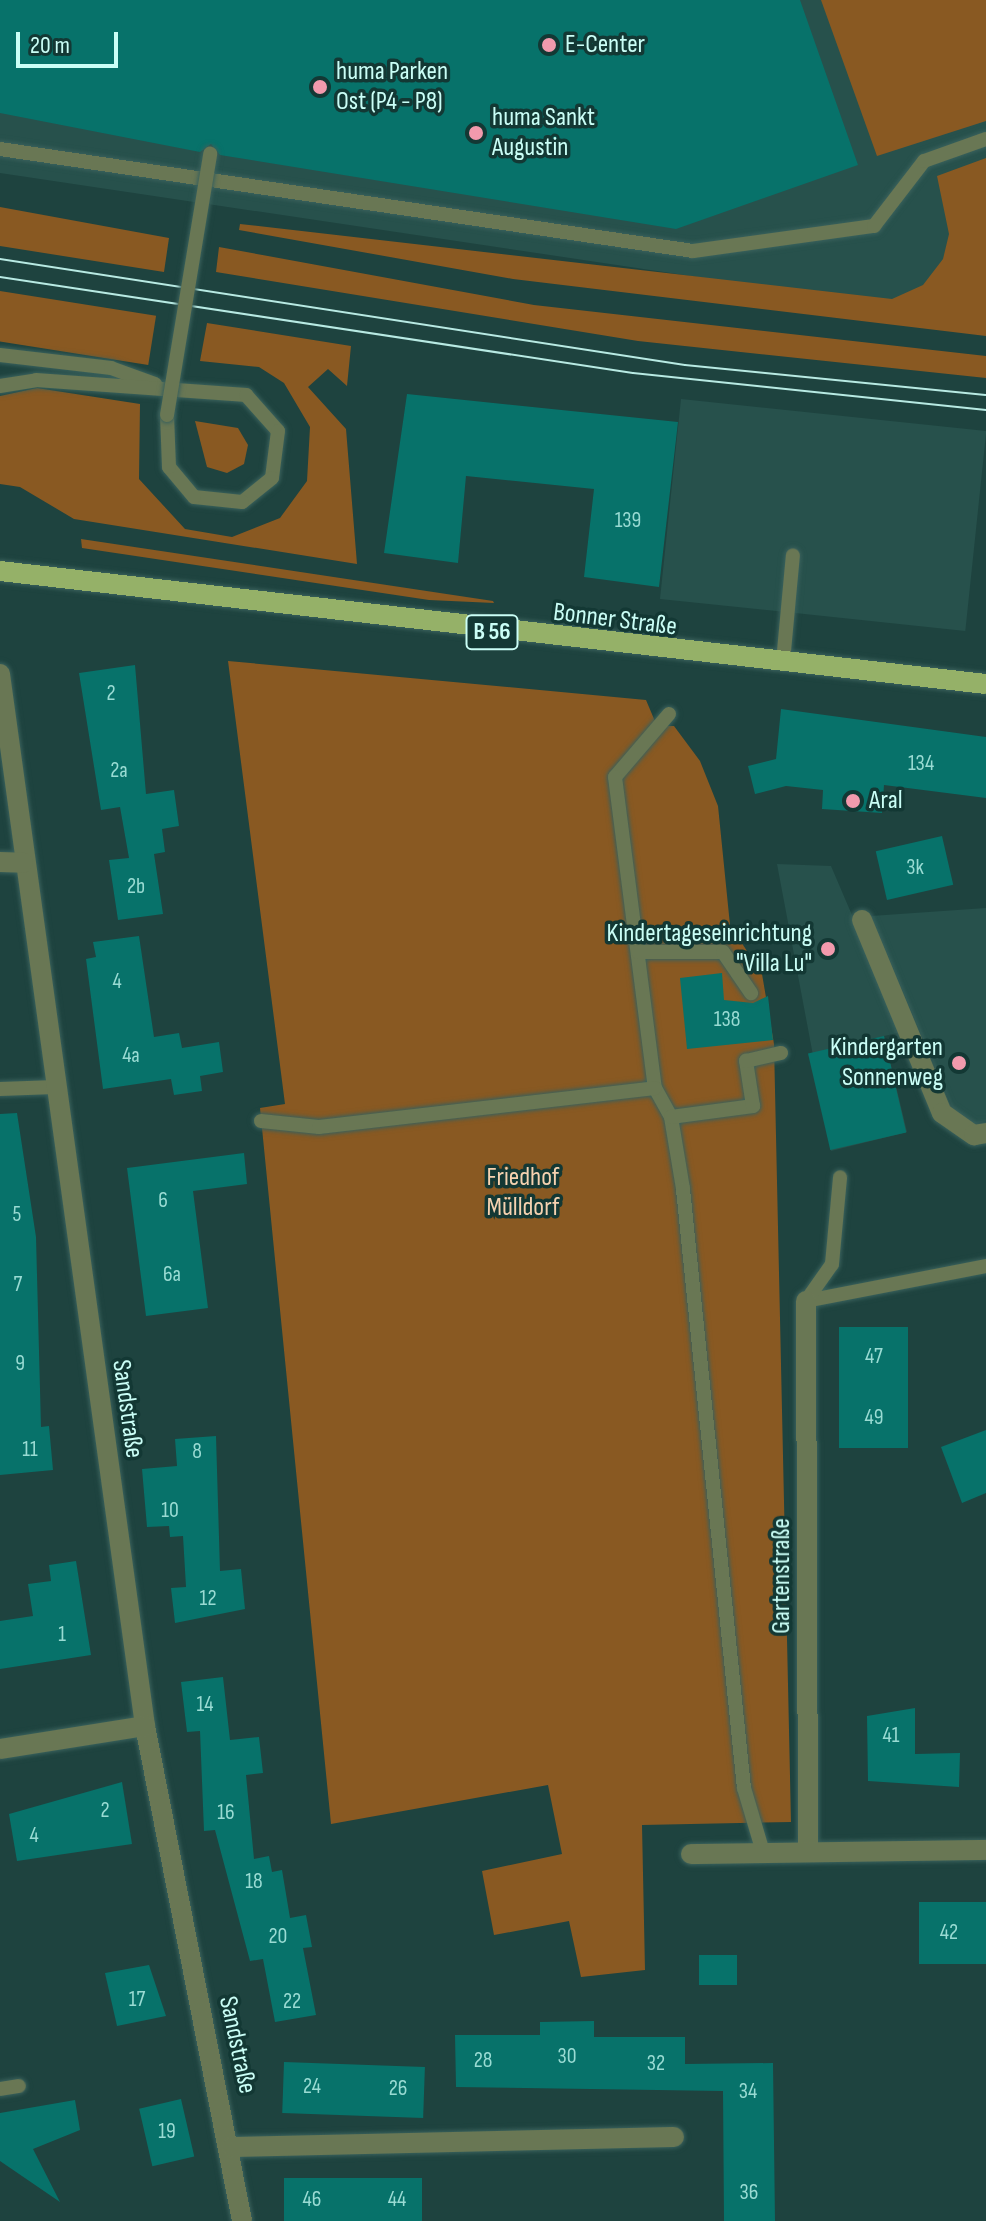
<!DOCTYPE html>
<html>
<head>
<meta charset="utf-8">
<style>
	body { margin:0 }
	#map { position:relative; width:986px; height:2221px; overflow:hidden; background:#1e433f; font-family:"Sofia Sans Condensed",sans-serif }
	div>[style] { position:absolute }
	.built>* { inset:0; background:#27514c; transform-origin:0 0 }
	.green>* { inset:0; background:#895922; transform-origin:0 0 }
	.building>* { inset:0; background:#07726a; transform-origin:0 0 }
	.roads { filter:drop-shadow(0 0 2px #3a615c) drop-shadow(0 0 2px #3a615c) }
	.lane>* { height:14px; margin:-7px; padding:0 7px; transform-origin:7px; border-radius:7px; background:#697754 }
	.street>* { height:20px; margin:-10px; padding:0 10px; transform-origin:10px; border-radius:10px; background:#697754 }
	.primary>* { height:20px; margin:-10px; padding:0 10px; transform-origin:10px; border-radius:10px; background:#95b168 }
	.tram>* { height:2px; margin:-1px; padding:0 1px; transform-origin:1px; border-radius:1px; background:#b8eae3 }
	.bridges { filter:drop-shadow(0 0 2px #3a615c) drop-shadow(0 0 2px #3a615c) }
	.lane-bridge>* { height:14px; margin:-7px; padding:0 7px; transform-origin:7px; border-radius:7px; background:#697754 }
	.dots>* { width:22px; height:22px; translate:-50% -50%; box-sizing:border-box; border:4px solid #133834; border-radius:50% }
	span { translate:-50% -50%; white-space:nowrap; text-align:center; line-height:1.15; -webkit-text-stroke:7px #133834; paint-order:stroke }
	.number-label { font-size:22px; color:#99dbd3 }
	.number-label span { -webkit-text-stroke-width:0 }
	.shield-label span { padding:2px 6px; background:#133834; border:2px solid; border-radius:6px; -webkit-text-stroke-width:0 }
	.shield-label { font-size:24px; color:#cafef6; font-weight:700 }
	.poi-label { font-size:26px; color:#cafef6 }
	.left { translate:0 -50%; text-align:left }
	.right { translate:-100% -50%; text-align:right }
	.street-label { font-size:26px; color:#cafef6 }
	.park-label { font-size:26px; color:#f5d2b0 }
	.scale { position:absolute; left:16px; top:32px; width:102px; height:36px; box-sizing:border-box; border:4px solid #cafef6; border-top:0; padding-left:10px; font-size:24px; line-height:28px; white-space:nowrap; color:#cafef6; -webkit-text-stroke:6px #133834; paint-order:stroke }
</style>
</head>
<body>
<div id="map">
	<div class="built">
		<div style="clip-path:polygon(0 0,900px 0,906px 12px,986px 0,986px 320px,0 173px)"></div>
		<div style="left:681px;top:399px;width:307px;height:201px;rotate:6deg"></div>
		<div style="clip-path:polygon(777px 864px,831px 866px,902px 1032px,884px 1036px,907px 1132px,831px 1151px)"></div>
		<div style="clip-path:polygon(986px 908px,986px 1121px,973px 1124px,954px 1111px,871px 916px)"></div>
	</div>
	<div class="green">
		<div style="clip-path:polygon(821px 0,986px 0,986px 121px,877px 156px)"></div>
		<div style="clip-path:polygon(986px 158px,986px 336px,513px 279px,239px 230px,240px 224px,892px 299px,923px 285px,943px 259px,949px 234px,937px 176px)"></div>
		<div style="clip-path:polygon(0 207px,169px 238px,164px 272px,0 246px)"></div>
		<div style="clip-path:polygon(219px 247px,534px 305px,986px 356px,986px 378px,638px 341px,216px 272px)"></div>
		<div style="left:0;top:291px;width:158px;height:50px;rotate:9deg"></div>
		<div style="clip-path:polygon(207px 323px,351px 346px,347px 386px,328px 369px,308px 387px,346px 429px,357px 564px,74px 519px,20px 487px,0 484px,0 396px,37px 388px,140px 404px,139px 479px,185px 529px,232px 537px,280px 518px,307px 481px,310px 427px,284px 383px,259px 367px,200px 361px)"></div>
		<div style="clip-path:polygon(195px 421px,238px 428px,248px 445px,244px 464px,227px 473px,207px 467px)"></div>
		<div style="clip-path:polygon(81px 539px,493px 601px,494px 603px,429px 600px,82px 548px)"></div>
		<div style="clip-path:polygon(228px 661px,646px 700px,657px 726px,674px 726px,700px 761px,718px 806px,730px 925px,762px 974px,774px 1044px,791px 1822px,642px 1825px,645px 1970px,581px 1977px,569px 1921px,494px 1935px,482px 1871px,562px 1854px,548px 1785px,331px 1824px,260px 1108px,285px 1104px)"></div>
	</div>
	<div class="building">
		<div style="clip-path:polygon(0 0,800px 0,858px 165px,676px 229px,220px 155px,211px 144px,200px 152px,0 113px)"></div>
		<div style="clip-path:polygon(407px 394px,678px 422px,659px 587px,584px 577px,594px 489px,466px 476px,458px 563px,384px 553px)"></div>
		<div style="clip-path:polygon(135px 665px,146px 794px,174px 790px,179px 826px,162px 829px,165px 852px,154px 854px,163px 914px,118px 920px,109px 860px,129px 858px,120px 807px,101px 810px,79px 673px)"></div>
		<div style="clip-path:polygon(781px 709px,986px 737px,986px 798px,884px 785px,882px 813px,822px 809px,823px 790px,786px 786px,755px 794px,748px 766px,776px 759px)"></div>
		<div style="left:942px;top:836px;width:50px;height:68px;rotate:77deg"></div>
		<div style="clip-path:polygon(139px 936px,154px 1037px,179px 1033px,182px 1048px,219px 1042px,223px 1072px,200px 1076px,202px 1091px,174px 1095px,171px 1079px,103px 1089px,86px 959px,96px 957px,93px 942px)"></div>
		<div style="clip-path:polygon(722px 973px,724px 1000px,753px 1003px,768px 996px,773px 1040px,687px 1049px,680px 978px)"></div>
		<div style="left:884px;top:1036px;width:99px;height:78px;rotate:77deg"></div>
		<div style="clip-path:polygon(17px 1113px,36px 1237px,41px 1427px,49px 1426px,53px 1470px,0 1475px,0 1114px)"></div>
		<div style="clip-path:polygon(244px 1153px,247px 1184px,193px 1191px,208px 1308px,146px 1316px,127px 1168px)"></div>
		<div style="left:839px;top:1327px;width:69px;height:121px"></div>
		<div style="clip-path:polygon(986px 1430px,986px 1493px,962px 1503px,941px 1447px)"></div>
		<div style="clip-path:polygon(216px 1436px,220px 1571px,241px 1569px,245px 1609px,175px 1623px,171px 1588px,186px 1587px,183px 1536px,170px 1537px,169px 1526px,147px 1527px,142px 1469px,177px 1466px,175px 1439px)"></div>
		<div style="clip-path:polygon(76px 1561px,91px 1655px,0 1669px,0 1621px,33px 1616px,28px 1584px,51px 1581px,49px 1565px)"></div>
		<div style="clip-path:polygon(223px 1677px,230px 1740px,259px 1737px,263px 1773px,246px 1775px,254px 1859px,269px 1856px,272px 1872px,282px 1870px,290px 1918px,306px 1915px,312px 1947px,303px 1948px,316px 2015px,275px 2022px,263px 1959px,250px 1961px,215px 1830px,204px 1831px,200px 1731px,187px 1732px,181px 1682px)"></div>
		<div style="clip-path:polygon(915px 1708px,915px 1754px,960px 1753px,959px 1787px,868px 1781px,867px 1716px)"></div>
		<div style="clip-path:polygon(122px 1782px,132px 1844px,17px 1861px,9px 1814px)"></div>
		<div style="left:919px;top:1902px;width:67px;height:62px"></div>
		<div style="left:699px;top:1955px;width:38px;height:30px"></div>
		<div style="clip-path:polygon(149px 1965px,166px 2016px,117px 2026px,105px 1973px)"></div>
		<div style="clip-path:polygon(594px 2021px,594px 2037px,685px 2037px,685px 2064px,773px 2063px,775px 2221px,724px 2221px,723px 2091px,456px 2087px,455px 2035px,540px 2035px,540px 2022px)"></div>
		<div style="left:284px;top:2062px;width:141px;height:51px;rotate:2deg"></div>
		<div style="left:181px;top:2099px;width:59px;height:43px;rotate:77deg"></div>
		<div style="clip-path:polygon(75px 2100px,80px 2130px,33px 2149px,60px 2202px,0 2161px,0 2113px)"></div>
		<div style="left:422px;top:2178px;width:43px;height:138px;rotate:90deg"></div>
	</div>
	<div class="roads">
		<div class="lane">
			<div style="left:0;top:149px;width:700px;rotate:8.37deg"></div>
			<div style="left:693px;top:251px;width:183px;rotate:-7.9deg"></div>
			<div style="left:874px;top:226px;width:82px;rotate:-52.4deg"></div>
			<div style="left:924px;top:161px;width:66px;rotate:-19.5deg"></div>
			<div style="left:0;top:355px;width:112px;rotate:6.7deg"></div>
			<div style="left:111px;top:368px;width:47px;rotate:20deg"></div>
			<div style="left:0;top:386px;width:36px;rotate:-9deg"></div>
			<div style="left:36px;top:380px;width:211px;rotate:4.1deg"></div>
			<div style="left:246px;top:395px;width:48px;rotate:48.4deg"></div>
			<div style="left:278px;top:431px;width:47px;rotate:97.3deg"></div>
			<div style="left:272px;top:478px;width:38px;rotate:141deg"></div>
			<div style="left:242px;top:502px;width:48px;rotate:-174.1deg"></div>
			<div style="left:194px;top:497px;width:39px;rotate:-130deg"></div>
			<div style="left:169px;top:467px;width:52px;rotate:-92.2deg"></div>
			<div style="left:783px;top:662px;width:107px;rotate:-84.7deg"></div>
			<div style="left:669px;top:714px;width:83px;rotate:130.6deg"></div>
			<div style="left:615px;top:777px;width:314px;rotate:82.7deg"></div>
			<div style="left:655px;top:1088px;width:33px;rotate:61deg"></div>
			<div style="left:671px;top:1117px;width:73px;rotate:80.5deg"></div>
			<div style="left:683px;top:1189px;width:602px;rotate:84.19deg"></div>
			<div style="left:744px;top:1788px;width:67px;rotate:73.5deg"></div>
			<div style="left:638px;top:952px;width:85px"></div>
			<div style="left:723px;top:952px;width:50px;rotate:55.7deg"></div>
			<div style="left:0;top:1089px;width:55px;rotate:-2.1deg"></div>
			<div style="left:671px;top:1117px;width:83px;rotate:-7.6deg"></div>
			<div style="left:753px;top:1106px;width:46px;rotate:-98.8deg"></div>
			<div style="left:746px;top:1061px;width:36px;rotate:-13deg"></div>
			<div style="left:261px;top:1121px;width:58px;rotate:5.9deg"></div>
			<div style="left:319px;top:1127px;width:338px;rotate:-6.6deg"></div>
			<div style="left:806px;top:1301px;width:183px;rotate:-11deg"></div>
			<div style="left:806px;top:1301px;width:45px;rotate:-54.9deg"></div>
			<div style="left:832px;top:1264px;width:87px;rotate:-84.7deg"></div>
			<div style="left:0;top:2089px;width:19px;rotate:-9deg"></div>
		</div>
		<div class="street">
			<div style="left:0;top:674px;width:1062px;rotate:82.15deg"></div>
			<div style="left:145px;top:1726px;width:504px;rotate:78.91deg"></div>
			<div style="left:0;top:862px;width:23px;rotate:2deg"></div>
			<div style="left:862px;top:920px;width:209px;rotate:67.5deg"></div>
			<div style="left:942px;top:1113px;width:39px;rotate:35deg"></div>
			<div style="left:974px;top:1135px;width:12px;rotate:-9deg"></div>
			<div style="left:806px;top:1301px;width:551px;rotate:89.79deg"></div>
			<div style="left:0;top:1749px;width:147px;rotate:-9deg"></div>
			<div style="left:691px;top:1854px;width:295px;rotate:-0.8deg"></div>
			<div style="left:232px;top:2147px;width:442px;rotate:-1.3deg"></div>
		</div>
		<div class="primary">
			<div style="left:0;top:571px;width:992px;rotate:6.54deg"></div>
		</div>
	</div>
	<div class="tram">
		<div style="left:0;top:259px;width:693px;rotate:8.8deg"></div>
		<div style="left:685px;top:365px;width:302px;rotate:5.7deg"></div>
		<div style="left:0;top:277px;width:640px;rotate:8.62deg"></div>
		<div style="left:633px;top:373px;width:355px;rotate:6deg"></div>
	</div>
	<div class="bridges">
		<div class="lane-bridge">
			<div style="left:167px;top:415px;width:265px;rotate:-80.6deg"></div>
		</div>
	</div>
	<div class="dots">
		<div style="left:549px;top:45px;background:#f29aad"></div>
		<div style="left:320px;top:87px;background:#f29aad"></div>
		<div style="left:476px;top:133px;background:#f29aad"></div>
		<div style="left:853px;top:801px;background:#f29aad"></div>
		<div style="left:828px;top:949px;background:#f29aad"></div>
		<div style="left:959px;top:1063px;background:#f29aad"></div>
	</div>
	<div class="number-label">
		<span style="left:628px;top:521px">139</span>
		<span style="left:111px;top:694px">2</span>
		<span style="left:921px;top:764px">134</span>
		<span style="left:119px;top:771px">2a</span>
		<span style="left:915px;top:868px">3k</span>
		<span style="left:136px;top:887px">2b</span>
		<span style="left:117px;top:982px">4</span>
		<span style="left:727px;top:1020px">138</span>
		<span style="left:131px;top:1056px">4a</span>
		<span style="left:163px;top:1201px">6</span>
		<span style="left:17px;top:1215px">5</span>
		<span style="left:172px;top:1275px">6a</span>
		<span style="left:18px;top:1285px">7</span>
		<span style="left:874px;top:1357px">47</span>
		<span style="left:20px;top:1364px">9</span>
		<span style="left:874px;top:1418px">49</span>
		<span style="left:30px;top:1450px">11</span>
		<span style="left:197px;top:1452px">8</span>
		<span style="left:170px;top:1511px">10</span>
		<span style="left:208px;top:1599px">12</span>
		<span style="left:62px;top:1635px">1</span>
		<span style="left:205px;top:1705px">14</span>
		<span style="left:891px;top:1736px">41</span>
		<span style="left:105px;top:1811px">2</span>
		<span style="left:226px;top:1813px">16</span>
		<span style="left:34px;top:1836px">4</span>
		<span style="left:254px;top:1882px">18</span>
		<span style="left:949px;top:1933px">42</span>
		<span style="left:278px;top:1937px">20</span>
		<span style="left:137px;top:2000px">17</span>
		<span style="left:292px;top:2002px">22</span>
		<span style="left:567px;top:2057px">30</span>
		<span style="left:483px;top:2061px">28</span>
		<span style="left:656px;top:2064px">32</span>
		<span style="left:312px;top:2087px">24</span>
		<span style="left:398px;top:2089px">26</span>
		<span style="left:748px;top:2092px">34</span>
		<span style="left:167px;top:2132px">19</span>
		<span style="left:749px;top:2193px">36</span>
		<span style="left:312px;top:2200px">46</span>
		<span style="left:397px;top:2200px">44</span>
	</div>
	<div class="shield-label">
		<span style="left:492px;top:632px">B 56</span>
	</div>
	<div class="poi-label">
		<span class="left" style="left:565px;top:45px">E-Center</span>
		<span class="left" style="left:336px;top:87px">huma Parken<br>Ost (P4 - P8)</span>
		<span class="left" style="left:492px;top:133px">huma Sankt<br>Augustin</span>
		<span class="left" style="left:869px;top:801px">Aral</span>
		<span class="right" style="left:812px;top:949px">Kindertageseinrichtung<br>"Villa Lu"</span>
		<span class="right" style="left:943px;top:1063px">Kindergarten<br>Sonnenweg</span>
	</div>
	<div class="street-label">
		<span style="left:615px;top:620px;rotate:7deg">Bonner Straße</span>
		<span style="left:127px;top:1409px;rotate:82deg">Sandstraße</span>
		<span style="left:782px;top:1576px;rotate:-90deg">Gartenstraße</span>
		<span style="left:237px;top:2045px;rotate:78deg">Sandstraße</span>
	</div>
	<div class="park-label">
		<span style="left:523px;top:1193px">Friedhof<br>Mülldorf</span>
	</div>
	<div class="scale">20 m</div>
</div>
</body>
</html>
